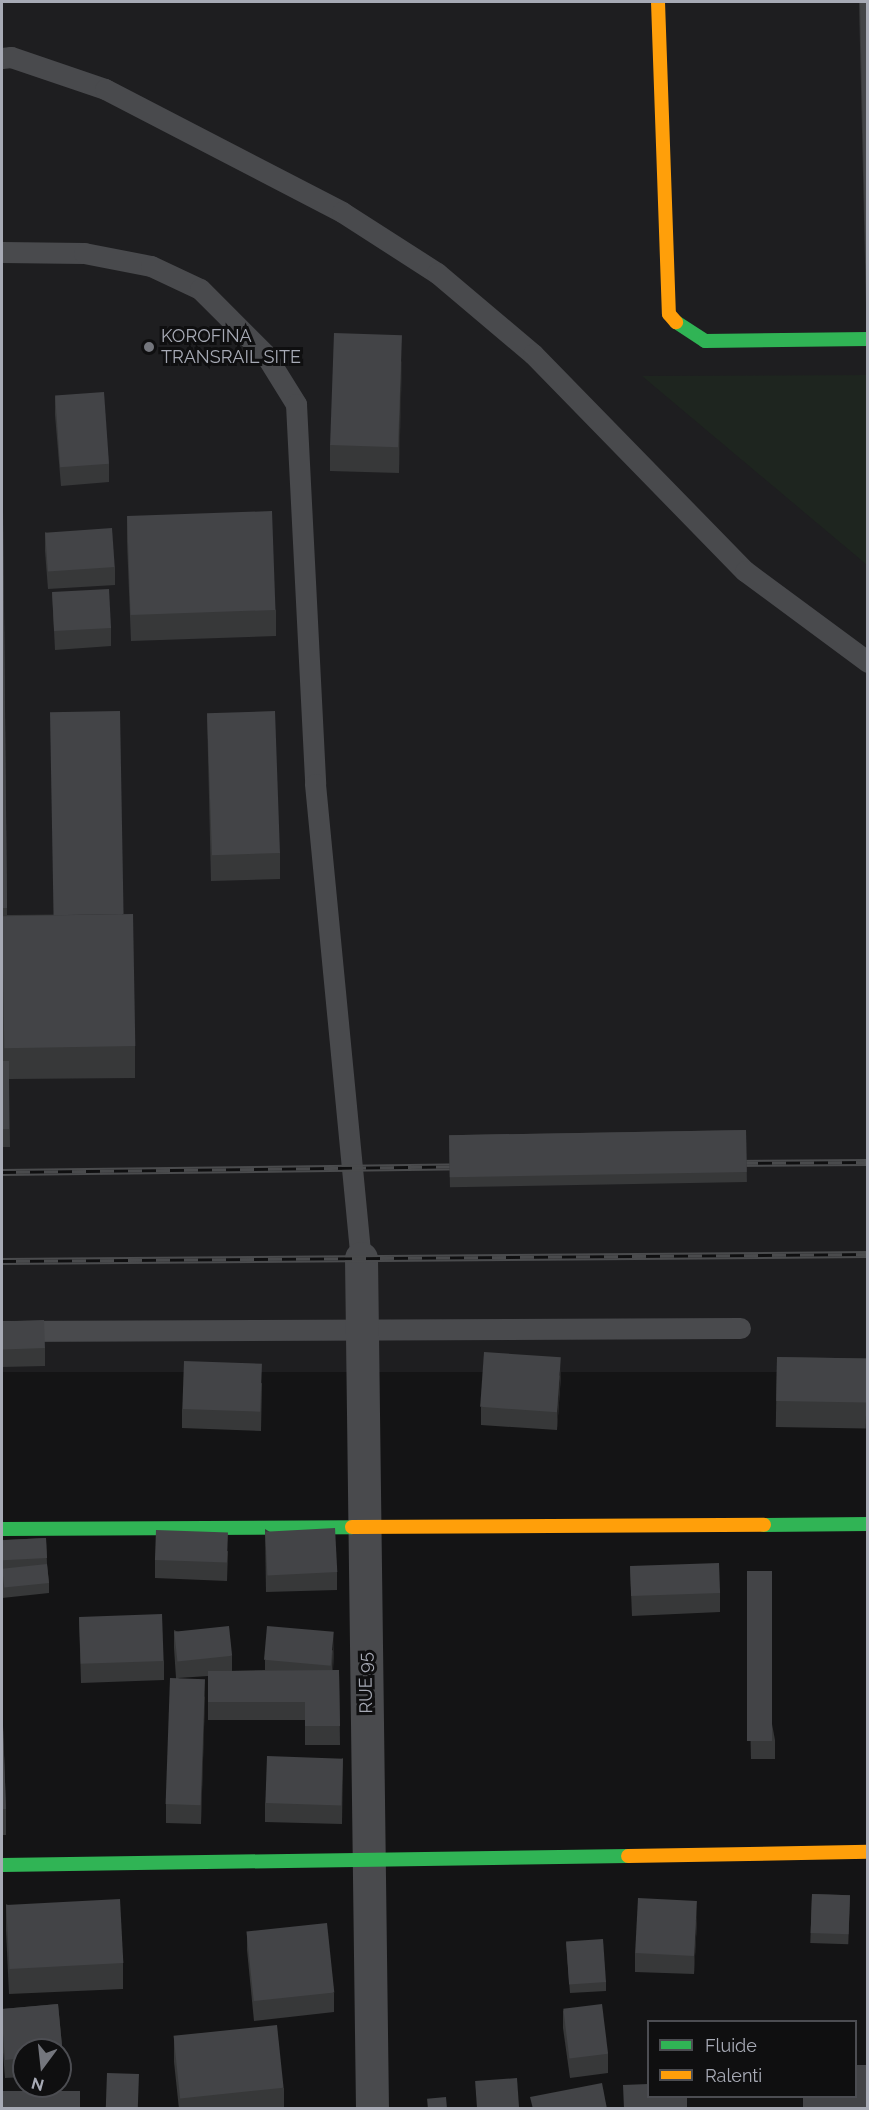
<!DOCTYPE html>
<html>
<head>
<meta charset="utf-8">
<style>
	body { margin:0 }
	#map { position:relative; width:869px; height:2110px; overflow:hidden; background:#141415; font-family:Raleway,sans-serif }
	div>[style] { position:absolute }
	.built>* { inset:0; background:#1e1e20; transform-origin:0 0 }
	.green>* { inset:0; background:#1e251f }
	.lane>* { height:21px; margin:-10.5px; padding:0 10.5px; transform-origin:10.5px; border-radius:10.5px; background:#494a4d }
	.street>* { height:33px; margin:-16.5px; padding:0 16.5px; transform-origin:16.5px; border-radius:16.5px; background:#494a4d }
	.fast>* { height:14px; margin:-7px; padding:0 7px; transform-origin:7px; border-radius:7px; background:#30b455 }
	.slow>* { height:14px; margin:-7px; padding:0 7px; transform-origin:7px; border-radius:7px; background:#ff9f0a }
	.rail>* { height:7px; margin-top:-3.5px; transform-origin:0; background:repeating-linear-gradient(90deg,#0f0f10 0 14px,#4a4b4d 0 28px); box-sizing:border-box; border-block:2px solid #4a4b4d }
	.wall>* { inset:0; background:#373839; transform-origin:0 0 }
	.shaded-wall>* { inset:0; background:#242425 }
	.building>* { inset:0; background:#434447; transform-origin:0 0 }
	.dots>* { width:16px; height:16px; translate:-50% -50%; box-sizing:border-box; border:3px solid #0f0f10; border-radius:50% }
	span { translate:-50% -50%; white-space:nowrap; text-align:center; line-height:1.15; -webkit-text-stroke:6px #0f0f10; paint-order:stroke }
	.poi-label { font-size:18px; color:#a7aab5 }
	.left { translate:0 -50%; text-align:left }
	.street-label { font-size:18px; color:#a7aab5 }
	.frame { position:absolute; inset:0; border:3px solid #a7aab5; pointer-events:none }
	.legend { position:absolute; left:647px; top:2020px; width:210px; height:78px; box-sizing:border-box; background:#0f0f10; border:2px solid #4c4d52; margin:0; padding:8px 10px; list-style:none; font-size:18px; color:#a7aab5 }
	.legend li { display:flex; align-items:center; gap:12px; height:30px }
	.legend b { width:30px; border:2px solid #4c4d52 }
	.north { position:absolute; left:12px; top:2038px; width:60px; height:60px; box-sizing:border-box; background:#0f0f10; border:2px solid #4c4d52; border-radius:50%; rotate:195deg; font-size:16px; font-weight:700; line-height:24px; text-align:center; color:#a7aab5 }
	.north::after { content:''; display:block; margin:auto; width:21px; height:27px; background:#74767d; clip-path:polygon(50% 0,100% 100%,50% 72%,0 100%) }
</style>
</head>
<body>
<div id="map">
	<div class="built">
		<div style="left:2px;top:2px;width:865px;height:1370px"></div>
	</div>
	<div class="green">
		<div style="clip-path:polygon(867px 375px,867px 565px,642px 376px)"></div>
	</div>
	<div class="lane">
		<div style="left:2px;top:58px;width:9px;rotate:-6deg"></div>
		<div style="left:11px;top:57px;width:99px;rotate:18.8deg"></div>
		<div style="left:105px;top:89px;width:267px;rotate:27.4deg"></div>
		<div style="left:342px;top:212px;width:113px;rotate:32.7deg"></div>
		<div style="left:437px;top:273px;width:126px;rotate:40.2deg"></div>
		<div style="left:533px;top:354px;width:303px;rotate:45.7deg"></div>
		<div style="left:745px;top:571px;width:153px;rotate:36.5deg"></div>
		<div style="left:2px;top:252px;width:82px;rotate:0.7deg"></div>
		<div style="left:84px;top:253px;width:68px;rotate:11deg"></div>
		<div style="left:151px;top:266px;width:54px;rotate:25.1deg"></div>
		<div style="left:200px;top:289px;width:92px;rotate:45deg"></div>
		<div style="left:265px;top:354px;width:59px;rotate:58.2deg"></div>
		<div style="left:296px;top:404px;width:380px;rotate:87.1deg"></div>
		<div style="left:315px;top:784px;width:476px;rotate:84.5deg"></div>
		<div style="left:2px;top:1331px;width:738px;rotate:-0.23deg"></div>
	</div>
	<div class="street">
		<div style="left:361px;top:1258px;width:850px;rotate:89.26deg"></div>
	</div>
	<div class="fast">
		<div style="left:676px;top:322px;width:35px;rotate:33deg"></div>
		<div style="left:705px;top:341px;width:163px;rotate:-0.7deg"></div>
		<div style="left:764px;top:1525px;width:104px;rotate:-0.6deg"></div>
		<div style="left:2px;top:1529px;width:350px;rotate:-0.3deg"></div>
		<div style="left:2px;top:1865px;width:626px;rotate:-0.82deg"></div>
	</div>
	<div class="slow">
		<div style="left:658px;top:2px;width:312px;rotate:88deg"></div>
		<div style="left:669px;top:314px;width:11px;rotate:49deg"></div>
		<div style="left:352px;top:1527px;width:412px;rotate:-0.3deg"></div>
		<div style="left:628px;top:1856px;width:240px;rotate:-1deg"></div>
	</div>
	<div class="rail">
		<div style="left:730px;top:1163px;width:138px;rotate:-0.4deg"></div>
		<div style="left:2px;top:1172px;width:464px;rotate:-0.7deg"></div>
		<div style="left:2px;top:1261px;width:866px;rotate:-0.46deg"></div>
	</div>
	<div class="wall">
		<div style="clip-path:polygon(859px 2px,867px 2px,867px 305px,866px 305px)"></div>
		<div style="clip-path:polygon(402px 361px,399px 473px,330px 471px,330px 445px)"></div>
		<div style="clip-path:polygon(55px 396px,109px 464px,109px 482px,61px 486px,55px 415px)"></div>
		<div style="clip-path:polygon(2px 510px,3px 510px,7px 915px,122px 914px,135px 1046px,135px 1078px,9px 1079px,10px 1147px,2px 1147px)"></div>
		<div style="clip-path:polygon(127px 516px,276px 610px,276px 636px,131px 641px,127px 542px)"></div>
		<div style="clip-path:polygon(45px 532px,115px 567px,115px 585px,48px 589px,45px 551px)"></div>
		<div style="clip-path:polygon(52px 592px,111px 628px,111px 646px,55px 650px)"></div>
		<div style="clip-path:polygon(207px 713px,280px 853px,280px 879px,211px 881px)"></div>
		<div style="left:746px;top:1130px;width:52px;height:297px;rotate:89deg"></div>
		<div style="clip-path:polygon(2px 1322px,45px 1348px,45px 1366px,2px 1367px)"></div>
		<div style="left:777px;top:1357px;width:90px;height:70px;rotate:1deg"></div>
		<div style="clip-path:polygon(561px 1375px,557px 1430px,481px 1425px,481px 1407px)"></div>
		<div style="clip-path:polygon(262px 1383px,261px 1431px,182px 1428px,182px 1409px)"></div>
		<div style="clip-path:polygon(265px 1529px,337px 1572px,337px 1590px,266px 1592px)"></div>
		<div style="clip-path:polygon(46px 1538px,47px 1564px,49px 1583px,49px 1593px,2px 1598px,2px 1540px)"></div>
		<div style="clip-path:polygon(228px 1551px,227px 1581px,155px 1578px,155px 1560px)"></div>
		<div style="clip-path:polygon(630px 1567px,720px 1593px,720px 1612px,632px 1616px)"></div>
		<div style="clip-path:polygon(747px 1590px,775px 1740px,775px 1759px,751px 1759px)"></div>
		<div style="clip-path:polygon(79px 1618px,164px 1661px,164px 1680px,81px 1683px)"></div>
		<div style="clip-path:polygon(174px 1630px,232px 1656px,232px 1671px,265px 1670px,265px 1660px,334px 1650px,333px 1670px,339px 1670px,340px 1745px,305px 1745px,305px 1720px,208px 1720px,208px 1676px,178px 1678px,205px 1697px,201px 1824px,166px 1823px,166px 1804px,176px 1678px,174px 1648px)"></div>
		<div style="clip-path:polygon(2px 1698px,6px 1809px,6px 1835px,2px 1835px)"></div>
		<div style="clip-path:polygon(343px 1758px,342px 1824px,265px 1822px,265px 1803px)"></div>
		<div style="left:812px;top:1894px;width:38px;height:49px;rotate:2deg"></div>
		<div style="clip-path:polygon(6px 1904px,123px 1963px,123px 1989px,9px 1994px,6px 1931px)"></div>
		<div style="clip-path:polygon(697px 1920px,694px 1974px,635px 1972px,635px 1953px)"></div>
		<div style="clip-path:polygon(247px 1932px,334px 1993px,334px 2012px,254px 2021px,247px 1950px)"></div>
		<div style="clip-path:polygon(566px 1942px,606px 1982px,606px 1991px,570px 1993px)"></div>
		<div style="clip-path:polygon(58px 2004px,63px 2056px,63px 2074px,60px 2074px,60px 2050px,24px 2050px,24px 2077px,5px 2078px,2px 2039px,2px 2009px)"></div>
		<div style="clip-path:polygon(563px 2010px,608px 2054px,608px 2073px,570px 2078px,563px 2028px)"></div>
		<div style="clip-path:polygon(174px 2036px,284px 2088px,284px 2109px,179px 2109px,174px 2062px)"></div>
	</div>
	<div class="shaded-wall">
		<div style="clip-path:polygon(402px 335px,402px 361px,399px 473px,399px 447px)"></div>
		<div style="clip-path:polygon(561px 1357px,561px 1375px,557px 1430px,557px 1411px)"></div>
		<div style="clip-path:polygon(334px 1632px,334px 1650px,332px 1684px,332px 1666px)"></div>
		<div style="clip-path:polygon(205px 1679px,205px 1697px,201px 1824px,201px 1806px)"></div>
		<div style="clip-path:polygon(697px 1901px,697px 1920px,694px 1974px,694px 1956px)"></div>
	</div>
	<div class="building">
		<div style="clip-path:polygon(860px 2px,867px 2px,867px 273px,866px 273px)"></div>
		<div style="left:334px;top:333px;width:68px;height:112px;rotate:2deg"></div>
		<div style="left:104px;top:392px;width:72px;height:49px;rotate:86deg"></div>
		<div style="clip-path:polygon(2px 510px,3px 510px,7px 908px,2px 908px)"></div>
		<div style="left:272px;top:511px;width:99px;height:145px;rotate:88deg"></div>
		<div style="left:112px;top:528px;width:39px;height:67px;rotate:86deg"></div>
		<div style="left:109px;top:589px;width:39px;height:57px;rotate:87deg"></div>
		<div style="left:120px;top:711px;width:203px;height:70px;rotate:89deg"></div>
		<div style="left:275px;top:711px;width:142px;height:68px;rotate:88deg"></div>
		<div style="left:133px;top:914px;width:132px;height:131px;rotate:89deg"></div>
		<div style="left:2px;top:1061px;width:7px;height:68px"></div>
		<div style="left:746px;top:1130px;width:42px;height:297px;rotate:89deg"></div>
		<div style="left:44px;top:1320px;width:28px;height:42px;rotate:88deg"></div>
		<div style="left:484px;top:1352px;width:77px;height:55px;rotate:4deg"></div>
		<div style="left:777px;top:1357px;width:90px;height:44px;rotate:1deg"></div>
		<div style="left:184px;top:1361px;width:78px;height:48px;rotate:2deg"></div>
		<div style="left:335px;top:1528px;width:44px;height:70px;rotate:87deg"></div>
		<div style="left:156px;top:1530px;width:72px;height:30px;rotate:2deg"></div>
		<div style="left:46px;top:1538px;width:20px;height:44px;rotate:87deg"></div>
		<div style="left:719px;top:1563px;width:30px;height:89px;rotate:88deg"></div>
		<div style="left:47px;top:1564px;width:19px;height:45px;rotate:84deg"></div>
		<div style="left:747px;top:1571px;width:25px;height:170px"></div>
		<div style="left:162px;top:1614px;width:47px;height:83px;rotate:88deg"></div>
		<div style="left:229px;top:1626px;width:30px;height:55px;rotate:84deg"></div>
		<div style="left:267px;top:1626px;width:67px;height:34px;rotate:5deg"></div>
		<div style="clip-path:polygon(339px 1670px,340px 1726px,305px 1726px,305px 1702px,208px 1702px,208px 1671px)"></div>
		<div style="left:170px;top:1678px;width:35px;height:126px;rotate:2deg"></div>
		<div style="clip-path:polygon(2px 1698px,6px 1809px,2px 1809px)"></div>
		<div style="left:267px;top:1756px;width:76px;height:47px;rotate:2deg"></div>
		<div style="left:812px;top:1894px;width:38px;height:39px;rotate:2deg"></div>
		<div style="left:638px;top:1898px;width:59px;height:55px;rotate:3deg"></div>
		<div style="left:120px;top:1899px;width:64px;height:114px;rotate:87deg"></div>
		<div style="left:327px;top:1923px;width:70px;height:81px;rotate:84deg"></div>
		<div style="left:603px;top:1939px;width:43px;height:37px;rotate:86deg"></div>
		<div style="clip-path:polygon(58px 2004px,63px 2056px,60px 2056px,60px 2050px,24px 2050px,24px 2058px,5px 2060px,2px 2020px,2px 2009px)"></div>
		<div style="left:602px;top:2004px;width:50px;height:39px;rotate:83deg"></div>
		<div style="left:277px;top:2025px;width:63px;height:104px;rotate:84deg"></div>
		<div style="clip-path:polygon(855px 2065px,867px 2065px,867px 2109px,803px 2109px,803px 2097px,855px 2097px)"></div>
		<div style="left:107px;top:2073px;width:32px;height:36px;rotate:2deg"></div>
		<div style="left:517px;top:2078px;width:31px;height:42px;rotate:86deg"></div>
		<div style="clip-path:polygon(602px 2083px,607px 2109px,533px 2109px,530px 2097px)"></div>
		<div style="clip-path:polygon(648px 2084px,648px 2097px,687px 2097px,687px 2109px,624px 2109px,623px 2085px)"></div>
		<div style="left:80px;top:2091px;width:18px;height:78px;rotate:90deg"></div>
		<div style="left:446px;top:2097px;width:12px;height:19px;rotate:85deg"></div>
	</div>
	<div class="dots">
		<div style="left:149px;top:347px;background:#74767d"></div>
	</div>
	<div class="poi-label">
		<span class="left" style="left:161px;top:347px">KOROFINA<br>TRANSRAIL SITE</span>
	</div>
	<div class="street-label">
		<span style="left:366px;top:1683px;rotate:-91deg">RUE 95</span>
	</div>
	<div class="frame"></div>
	<ul class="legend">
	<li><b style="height:8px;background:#30b455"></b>Fluide</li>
	<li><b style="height:8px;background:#ff9f0a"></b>Ralenti</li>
	</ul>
	<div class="north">N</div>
</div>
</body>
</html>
